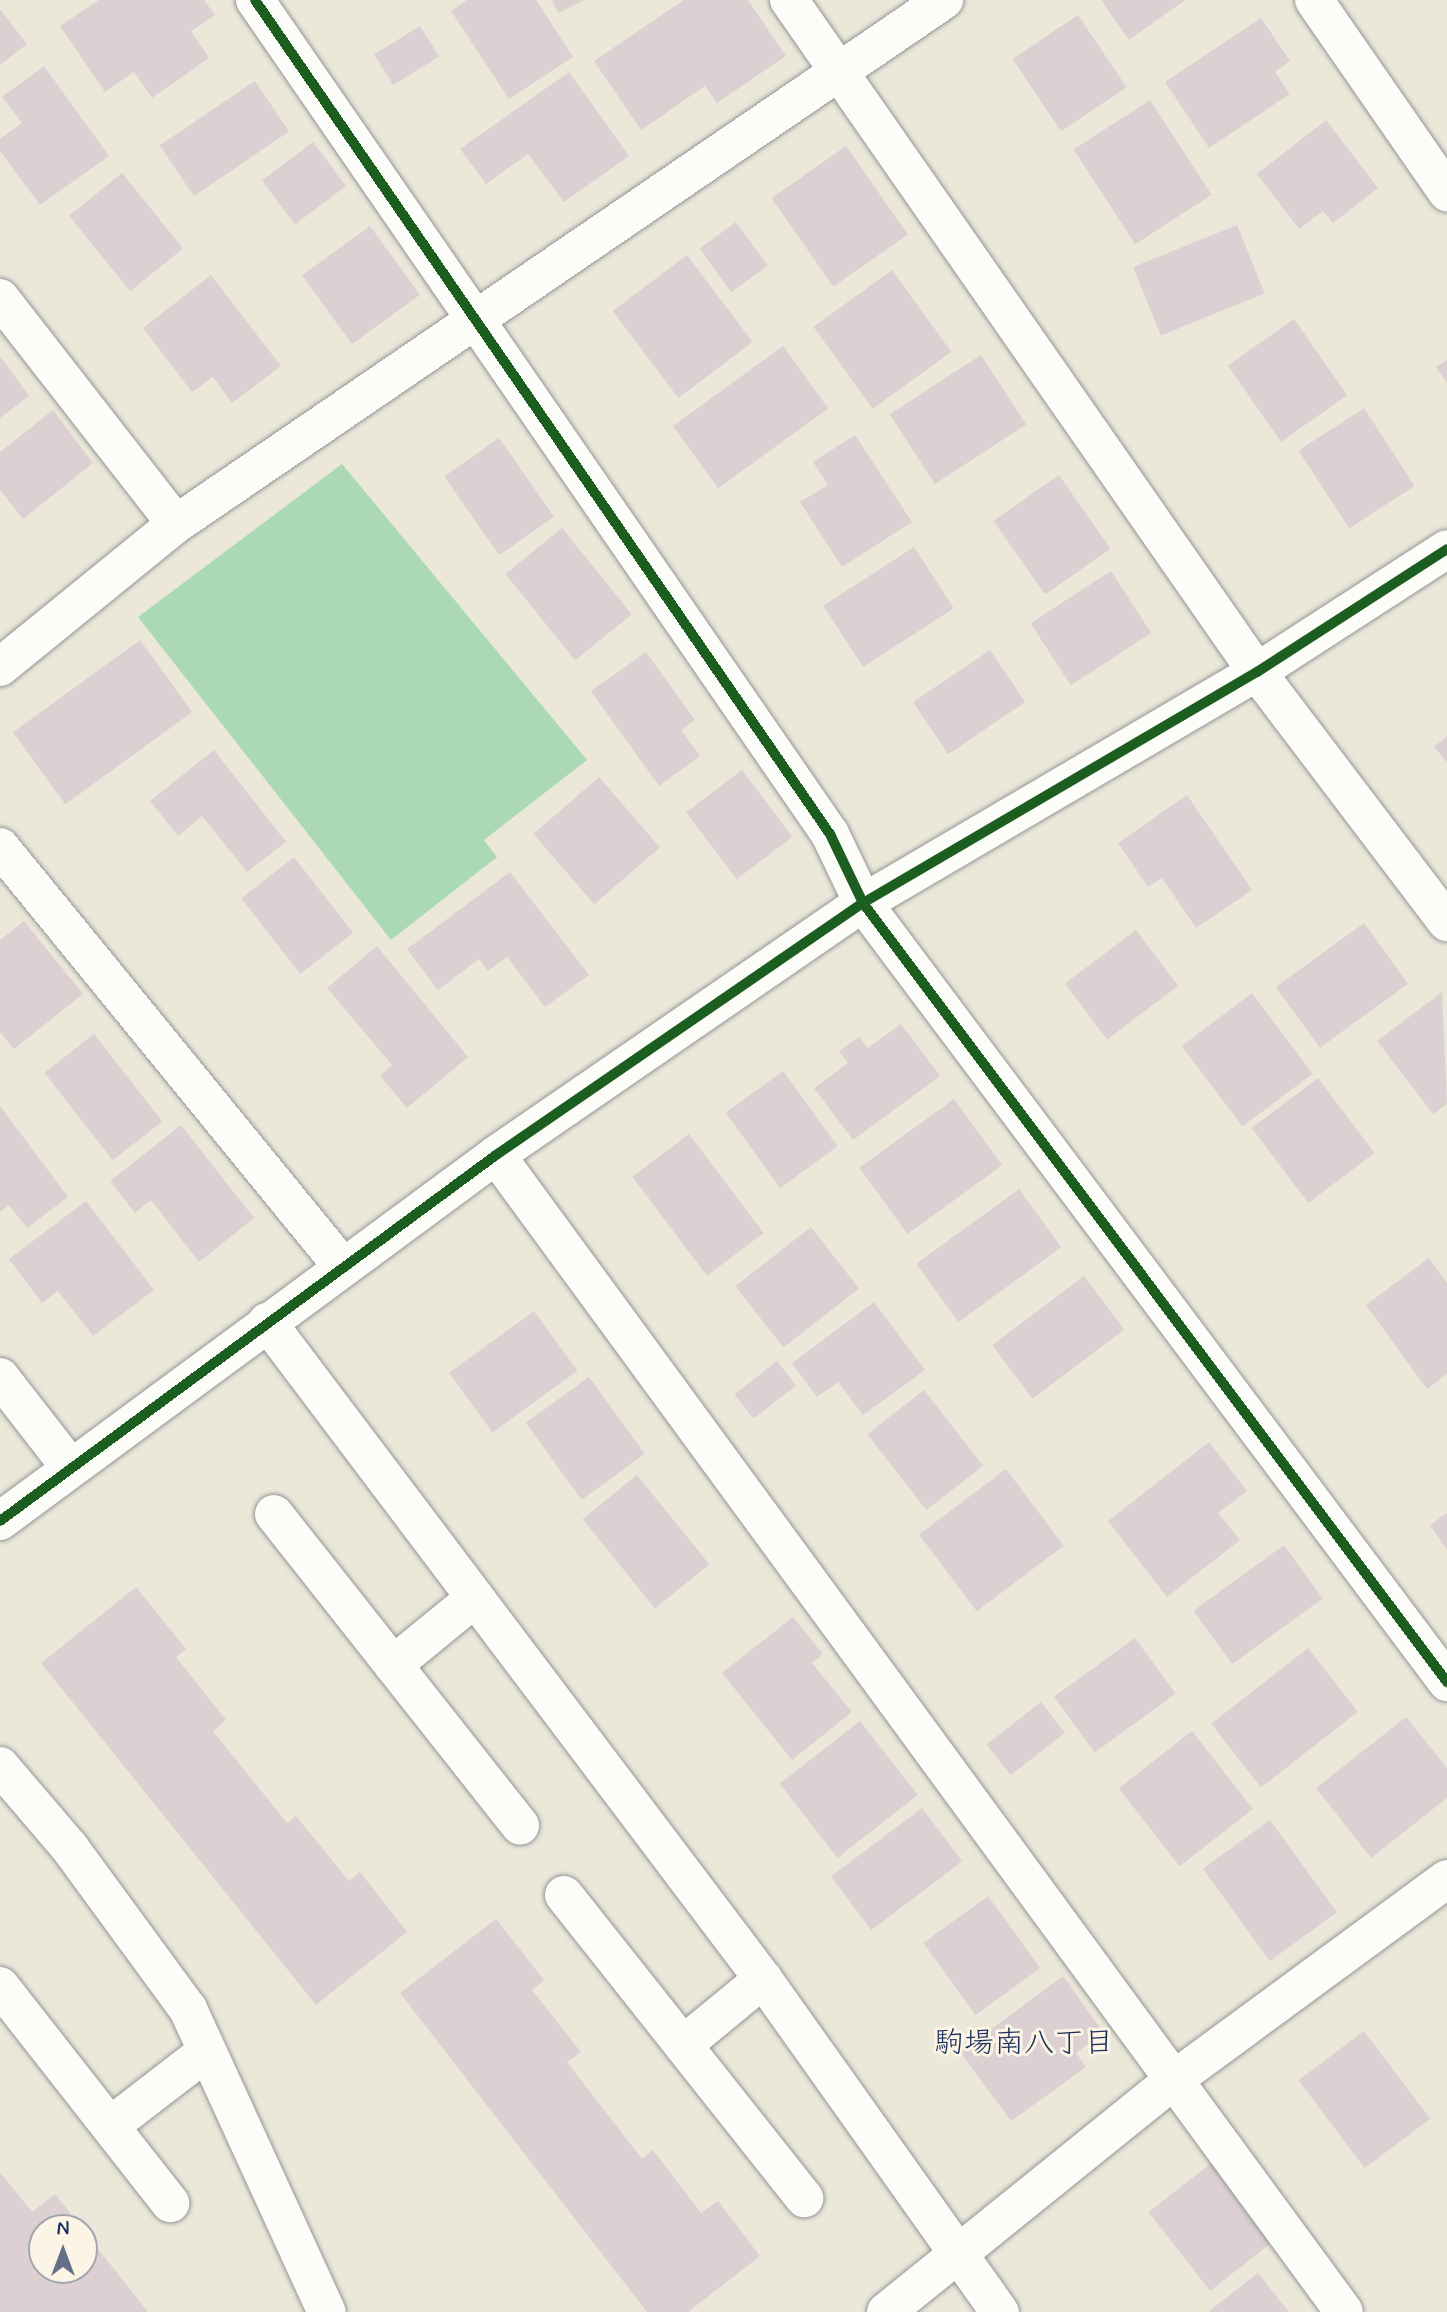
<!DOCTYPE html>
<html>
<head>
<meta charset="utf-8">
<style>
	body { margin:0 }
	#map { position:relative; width:1447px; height:2312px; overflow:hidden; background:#ebe8da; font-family:Mynerve,"Klee One",sans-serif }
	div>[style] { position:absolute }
	.green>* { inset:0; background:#aad9b3 }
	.building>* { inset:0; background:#dcd0d3; transform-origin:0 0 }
	.roads { filter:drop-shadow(0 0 2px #949696) drop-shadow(0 0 2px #949696) }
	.minor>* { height:38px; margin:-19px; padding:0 19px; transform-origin:19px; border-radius:19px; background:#fcfcf9 }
	.cycleway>* { height:10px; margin:-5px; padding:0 5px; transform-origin:5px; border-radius:5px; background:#1b5e20 }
	span { translate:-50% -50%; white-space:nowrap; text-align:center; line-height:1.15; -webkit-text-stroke:6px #fcf5e5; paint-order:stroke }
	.neighbourhood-label { font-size:30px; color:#1b2f5e }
	.north { position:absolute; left:28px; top:2214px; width:70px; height:70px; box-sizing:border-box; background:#fcf5e5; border:2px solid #a2a6af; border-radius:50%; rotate:0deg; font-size:19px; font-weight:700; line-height:28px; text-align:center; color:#1b2f5e }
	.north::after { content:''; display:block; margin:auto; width:24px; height:32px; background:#647089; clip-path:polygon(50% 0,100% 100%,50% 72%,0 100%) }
</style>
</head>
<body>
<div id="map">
	<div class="green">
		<div style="clip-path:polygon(342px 464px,587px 760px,484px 840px,497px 857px,391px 940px,138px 617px)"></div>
	</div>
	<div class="building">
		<div style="clip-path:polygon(99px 0,204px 0,215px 15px,191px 31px,209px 58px,152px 98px,134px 72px,105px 92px,60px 26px)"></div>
		<div style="clip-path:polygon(467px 0,536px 0,573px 57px,509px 99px,451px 11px)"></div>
		<div style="clip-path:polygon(552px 0,585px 0,558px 13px)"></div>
		<div style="clip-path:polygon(684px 0,748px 0,786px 56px,717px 103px,705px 86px,641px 130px,594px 61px)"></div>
		<div style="clip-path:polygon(1101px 0,1185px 0,1129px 40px)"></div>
		<div style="clip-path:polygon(0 9px,27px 44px,0 65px)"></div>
		<div style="left:1078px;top:15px;width:87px;height:79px;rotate:56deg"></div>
		<div style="clip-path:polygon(1261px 18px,1290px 61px,1275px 72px,1290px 94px,1209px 148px,1165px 82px)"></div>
		<div style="left:420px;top:26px;width:36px;height:54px;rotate:58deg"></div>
		<div style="clip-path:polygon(44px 66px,109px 156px,40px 205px,0 151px,0 139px,22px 123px,2px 97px)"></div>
		<div style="clip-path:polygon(569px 72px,629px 156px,564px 202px,528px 154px,486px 184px,460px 149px)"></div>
		<div style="left:255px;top:81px;width:61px;height:115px;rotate:56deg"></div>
		<div style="left:1150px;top:100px;width:113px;height:91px;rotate:57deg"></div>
		<div style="clip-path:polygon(1326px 120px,1378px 188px,1333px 223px,1323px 211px,1299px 229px,1257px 174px)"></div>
		<div style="left:313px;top:142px;width:55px;height:64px;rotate:53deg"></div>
		<div style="left:846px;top:146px;width:108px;height:91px;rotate:55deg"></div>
		<div style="left:122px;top:173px;width:97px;height:68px;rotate:51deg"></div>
		<div style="left:736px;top:222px;width:54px;height:45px;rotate:54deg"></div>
		<div style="left:1237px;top:225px;width:74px;height:112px;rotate:68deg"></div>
		<div style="left:370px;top:226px;width:85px;height:84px;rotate:54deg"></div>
		<div style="left:687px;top:255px;width:109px;height:93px;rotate:53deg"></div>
		<div style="left:892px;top:270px;width:101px;height:97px;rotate:54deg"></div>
		<div style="clip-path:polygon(211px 275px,281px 366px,232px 403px,213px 377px,192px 392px,143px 328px)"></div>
		<div style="left:1294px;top:319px;width:93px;height:81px;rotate:55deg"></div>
		<div style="left:783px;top:346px;width:77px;height:136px;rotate:54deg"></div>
		<div style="left:981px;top:355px;width:83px;height:109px;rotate:57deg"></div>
		<div style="clip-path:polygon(0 356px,29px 396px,0 418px)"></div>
		<div style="clip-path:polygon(1447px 360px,1447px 383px,1436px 367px)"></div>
		<div style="left:1364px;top:408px;width:93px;height:78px;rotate:57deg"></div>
		<div style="clip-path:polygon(53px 410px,93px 463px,23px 519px,0 490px,0 452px)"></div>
		<div style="clip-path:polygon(855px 435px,912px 522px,842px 567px,800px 502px,828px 485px,813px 462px)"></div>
		<div style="left:499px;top:438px;width:96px;height:67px;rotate:55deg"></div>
		<div style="left:1059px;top:475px;width:90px;height:80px;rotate:55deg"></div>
		<div style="left:562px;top:528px;width:111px;height:73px;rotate:51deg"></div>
		<div style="left:914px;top:547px;width:73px;height:108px;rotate:57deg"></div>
		<div style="left:1111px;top:571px;width:74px;height:96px;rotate:57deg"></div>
		<div style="left:140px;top:640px;width:89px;height:157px;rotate:54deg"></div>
		<div style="left:990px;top:650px;width:63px;height:93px;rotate:56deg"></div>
		<div style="clip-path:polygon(646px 652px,695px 720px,681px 730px,700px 756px,659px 786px,591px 691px)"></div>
		<div style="clip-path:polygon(1447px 736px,1447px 762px,1434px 747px)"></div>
		<div style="clip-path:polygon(214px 750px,286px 842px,247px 872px,202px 816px,178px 836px,150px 801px)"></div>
		<div style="left:742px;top:770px;width:84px;height:70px;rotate:53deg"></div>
		<div style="left:599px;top:777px;width:93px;height:87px;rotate:49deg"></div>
		<div style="clip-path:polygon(1187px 795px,1252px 890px,1196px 928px,1162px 878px,1148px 887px,1118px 843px)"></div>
		<div style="left:294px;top:857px;width:96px;height:67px;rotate:52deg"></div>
		<div style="clip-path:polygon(510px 872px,589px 975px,545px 1007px,507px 957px,488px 971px,479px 959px,438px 990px,407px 949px)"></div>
		<div style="clip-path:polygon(24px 921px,83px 994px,14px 1049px,0 1032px,0 940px)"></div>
		<div style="left:1364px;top:923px;width:75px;height:109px;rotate:54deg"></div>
		<div style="left:1136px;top:930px;width:70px;height:89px;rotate:53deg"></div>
		<div style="clip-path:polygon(377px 946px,468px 1057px,407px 1108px,380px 1076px,392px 1065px,327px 988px)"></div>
		<div style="clip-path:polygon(1442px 992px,1447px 1104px,1433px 1114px,1377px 1041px)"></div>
		<div style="left:1252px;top:993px;width:101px;height:88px;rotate:53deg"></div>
		<div style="clip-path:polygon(901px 1024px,940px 1076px,853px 1140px,814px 1088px,848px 1063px,839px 1051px,859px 1037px,868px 1048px)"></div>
		<div style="left:94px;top:1034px;width:111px;height:63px;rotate:52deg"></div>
		<div style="left:783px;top:1071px;width:93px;height:71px;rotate:54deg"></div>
		<div style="left:1318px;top:1078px;width:94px;height:83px;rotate:53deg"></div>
		<div style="left:954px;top:1099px;width:82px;height:117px;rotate:54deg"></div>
		<div style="clip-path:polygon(0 1106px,68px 1197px,27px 1228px,9px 1205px,0 1212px)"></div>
		<div style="clip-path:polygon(181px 1125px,254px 1218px,199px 1262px,151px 1200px,135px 1213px,110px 1181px)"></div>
		<div style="left:689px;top:1134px;width:124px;height:71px;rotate:53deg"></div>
		<div style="left:1019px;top:1189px;width:72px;height:127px;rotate:54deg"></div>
		<div style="clip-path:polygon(86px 1201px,154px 1290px,93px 1336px,58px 1291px,42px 1303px,9px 1259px)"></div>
		<div style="left:811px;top:1227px;width:78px;height:96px;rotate:52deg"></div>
		<div style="clip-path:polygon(1429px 1258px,1447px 1283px,1447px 1374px,1427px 1389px,1366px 1305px)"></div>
		<div style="left:1084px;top:1276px;width:67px;height:115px;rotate:53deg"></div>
		<div style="clip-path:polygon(874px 1302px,925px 1370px,863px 1415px,838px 1382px,817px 1397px,792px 1363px)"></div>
		<div style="left:534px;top:1311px;width:74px;height:105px;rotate:54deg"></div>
		<div style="left:777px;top:1361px;width:31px;height:54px;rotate:52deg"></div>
		<div style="left:589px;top:1377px;width:95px;height:78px;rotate:54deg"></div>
		<div style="left:924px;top:1390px;width:96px;height:72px;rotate:52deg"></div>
		<div style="clip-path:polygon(1209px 1442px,1247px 1491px,1218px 1513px,1240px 1540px,1167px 1597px,1108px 1521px)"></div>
		<div style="left:1006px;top:1469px;width:96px;height:109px;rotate:53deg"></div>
		<div style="left:637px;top:1475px;width:115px;height:70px;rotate:51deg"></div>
		<div style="clip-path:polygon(1447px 1513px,1447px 1550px,1430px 1525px)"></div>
		<div style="left:1284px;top:1545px;width:66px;height:112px;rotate:54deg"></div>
		<div style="clip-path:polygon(136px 1587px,186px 1649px,176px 1657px,226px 1720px,213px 1731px,287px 1823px,296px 1816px,349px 1881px,360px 1872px,407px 1932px,316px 2005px,41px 1663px)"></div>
		<div style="clip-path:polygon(793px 1617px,823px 1654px,812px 1663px,852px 1712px,792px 1760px,722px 1673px)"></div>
		<div style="left:1135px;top:1638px;width:69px;height:100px;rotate:54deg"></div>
		<div style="left:1308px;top:1648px;width:81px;height:123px;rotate:52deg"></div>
		<div style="left:1041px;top:1702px;width:39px;height:69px;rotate:52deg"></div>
		<div style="clip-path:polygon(1406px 1717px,1447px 1768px,1447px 1798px,1371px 1858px,1316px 1788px)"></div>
		<div style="left:860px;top:1721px;width:94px;height:102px;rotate:52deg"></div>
		<div style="left:1192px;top:1731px;width:99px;height:93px;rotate:52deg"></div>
		<div style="left:922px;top:1808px;width:67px;height:114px;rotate:53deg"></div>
		<div style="left:1270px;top:1820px;width:114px;height:83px;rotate:54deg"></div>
		<div style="left:988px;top:1896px;width:89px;height:80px;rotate:54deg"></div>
		<div style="clip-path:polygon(496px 1919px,544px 1980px,532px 1990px,581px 2052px,567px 2062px,642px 2159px,653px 2150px,701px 2213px,718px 2201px,760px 2256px,688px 2312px,647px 2312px,400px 1993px)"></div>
		<div style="clip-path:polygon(1063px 1976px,1104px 2033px,1076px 2053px,1086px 2067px,1011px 2121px,960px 2052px)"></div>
		<div style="left:1364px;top:2031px;width:110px;height:82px;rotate:53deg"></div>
		<div style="left:1214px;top:2161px;width:100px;height:83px;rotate:52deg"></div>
		<div style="clip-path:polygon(0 2172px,32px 2212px,55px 2194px,82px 2228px,42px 2228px,42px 2270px,84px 2270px,84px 2231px,148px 2312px,0 2312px)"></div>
		<div style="clip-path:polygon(1258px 2273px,1289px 2312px,1208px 2312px)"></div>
	</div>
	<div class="roads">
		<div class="minor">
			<div style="left:255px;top:0;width:1013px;rotate:55.42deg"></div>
			<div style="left:830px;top:834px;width:76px;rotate:64.4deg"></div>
			<div style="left:863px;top:903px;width:974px;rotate:53.14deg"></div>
			<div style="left:789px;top:0;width:819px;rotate:55.15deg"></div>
			<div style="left:1257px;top:672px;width:314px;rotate:52.8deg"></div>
			<div style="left:1314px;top:0;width:234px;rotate:55.3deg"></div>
			<div style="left:0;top:298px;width:286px;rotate:52.1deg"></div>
			<div style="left:0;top:667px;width:227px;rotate:-39.1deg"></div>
			<div style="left:176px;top:524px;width:930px;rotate:-34.31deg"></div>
			<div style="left:0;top:847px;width:541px;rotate:50.78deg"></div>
			<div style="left:496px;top:1155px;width:1434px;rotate:53.76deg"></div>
			<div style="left:267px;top:1322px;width:823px;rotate:52.95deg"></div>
			<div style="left:763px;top:1979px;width:409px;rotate:54.6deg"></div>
			<div style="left:0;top:1377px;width:114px;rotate:52.1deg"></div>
			<div style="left:274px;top:1514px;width:397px;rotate:51.7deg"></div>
			<div style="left:0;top:1521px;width:616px;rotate:-36.42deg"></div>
			<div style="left:496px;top:1155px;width:445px;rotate:-34.5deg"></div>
			<div style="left:863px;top:903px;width:457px;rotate:-30.4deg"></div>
			<div style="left:1257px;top:672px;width:226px;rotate:-32.9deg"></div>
			<div style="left:393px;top:1665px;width:106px;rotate:-39.3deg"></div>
			<div style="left:0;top:1766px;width:108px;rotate:49.5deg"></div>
			<div style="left:70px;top:1848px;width:200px;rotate:53.8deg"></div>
			<div style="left:188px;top:2009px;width:333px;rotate:65.4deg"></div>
			<div style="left:564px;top:1895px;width:387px;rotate:51.6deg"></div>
			<div style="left:0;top:1986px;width:276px;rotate:51.9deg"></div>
			<div style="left:683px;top:2045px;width:104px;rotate:-39.5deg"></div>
			<div style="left:110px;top:2126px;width:121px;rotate:-37.6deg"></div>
			<div style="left:886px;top:2312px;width:368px;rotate:-38.9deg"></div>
			<div style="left:1172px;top:2081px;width:341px;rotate:-36.3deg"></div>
		</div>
	</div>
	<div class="cycleway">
		<div style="left:255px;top:0;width:1013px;rotate:55.42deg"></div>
		<div style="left:830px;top:834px;width:76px;rotate:64.4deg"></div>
		<div style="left:863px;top:903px;width:974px;rotate:53.14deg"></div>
		<div style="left:0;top:1521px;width:616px;rotate:-36.42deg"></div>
		<div style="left:496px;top:1155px;width:445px;rotate:-34.5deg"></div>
		<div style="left:863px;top:903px;width:457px;rotate:-30.4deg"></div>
		<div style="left:1257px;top:672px;width:226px;rotate:-32.9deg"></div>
	</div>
	<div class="neighbourhood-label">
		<span style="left:1024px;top:2044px">駒場南八丁目</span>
	</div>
	<div class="north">N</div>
</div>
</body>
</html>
